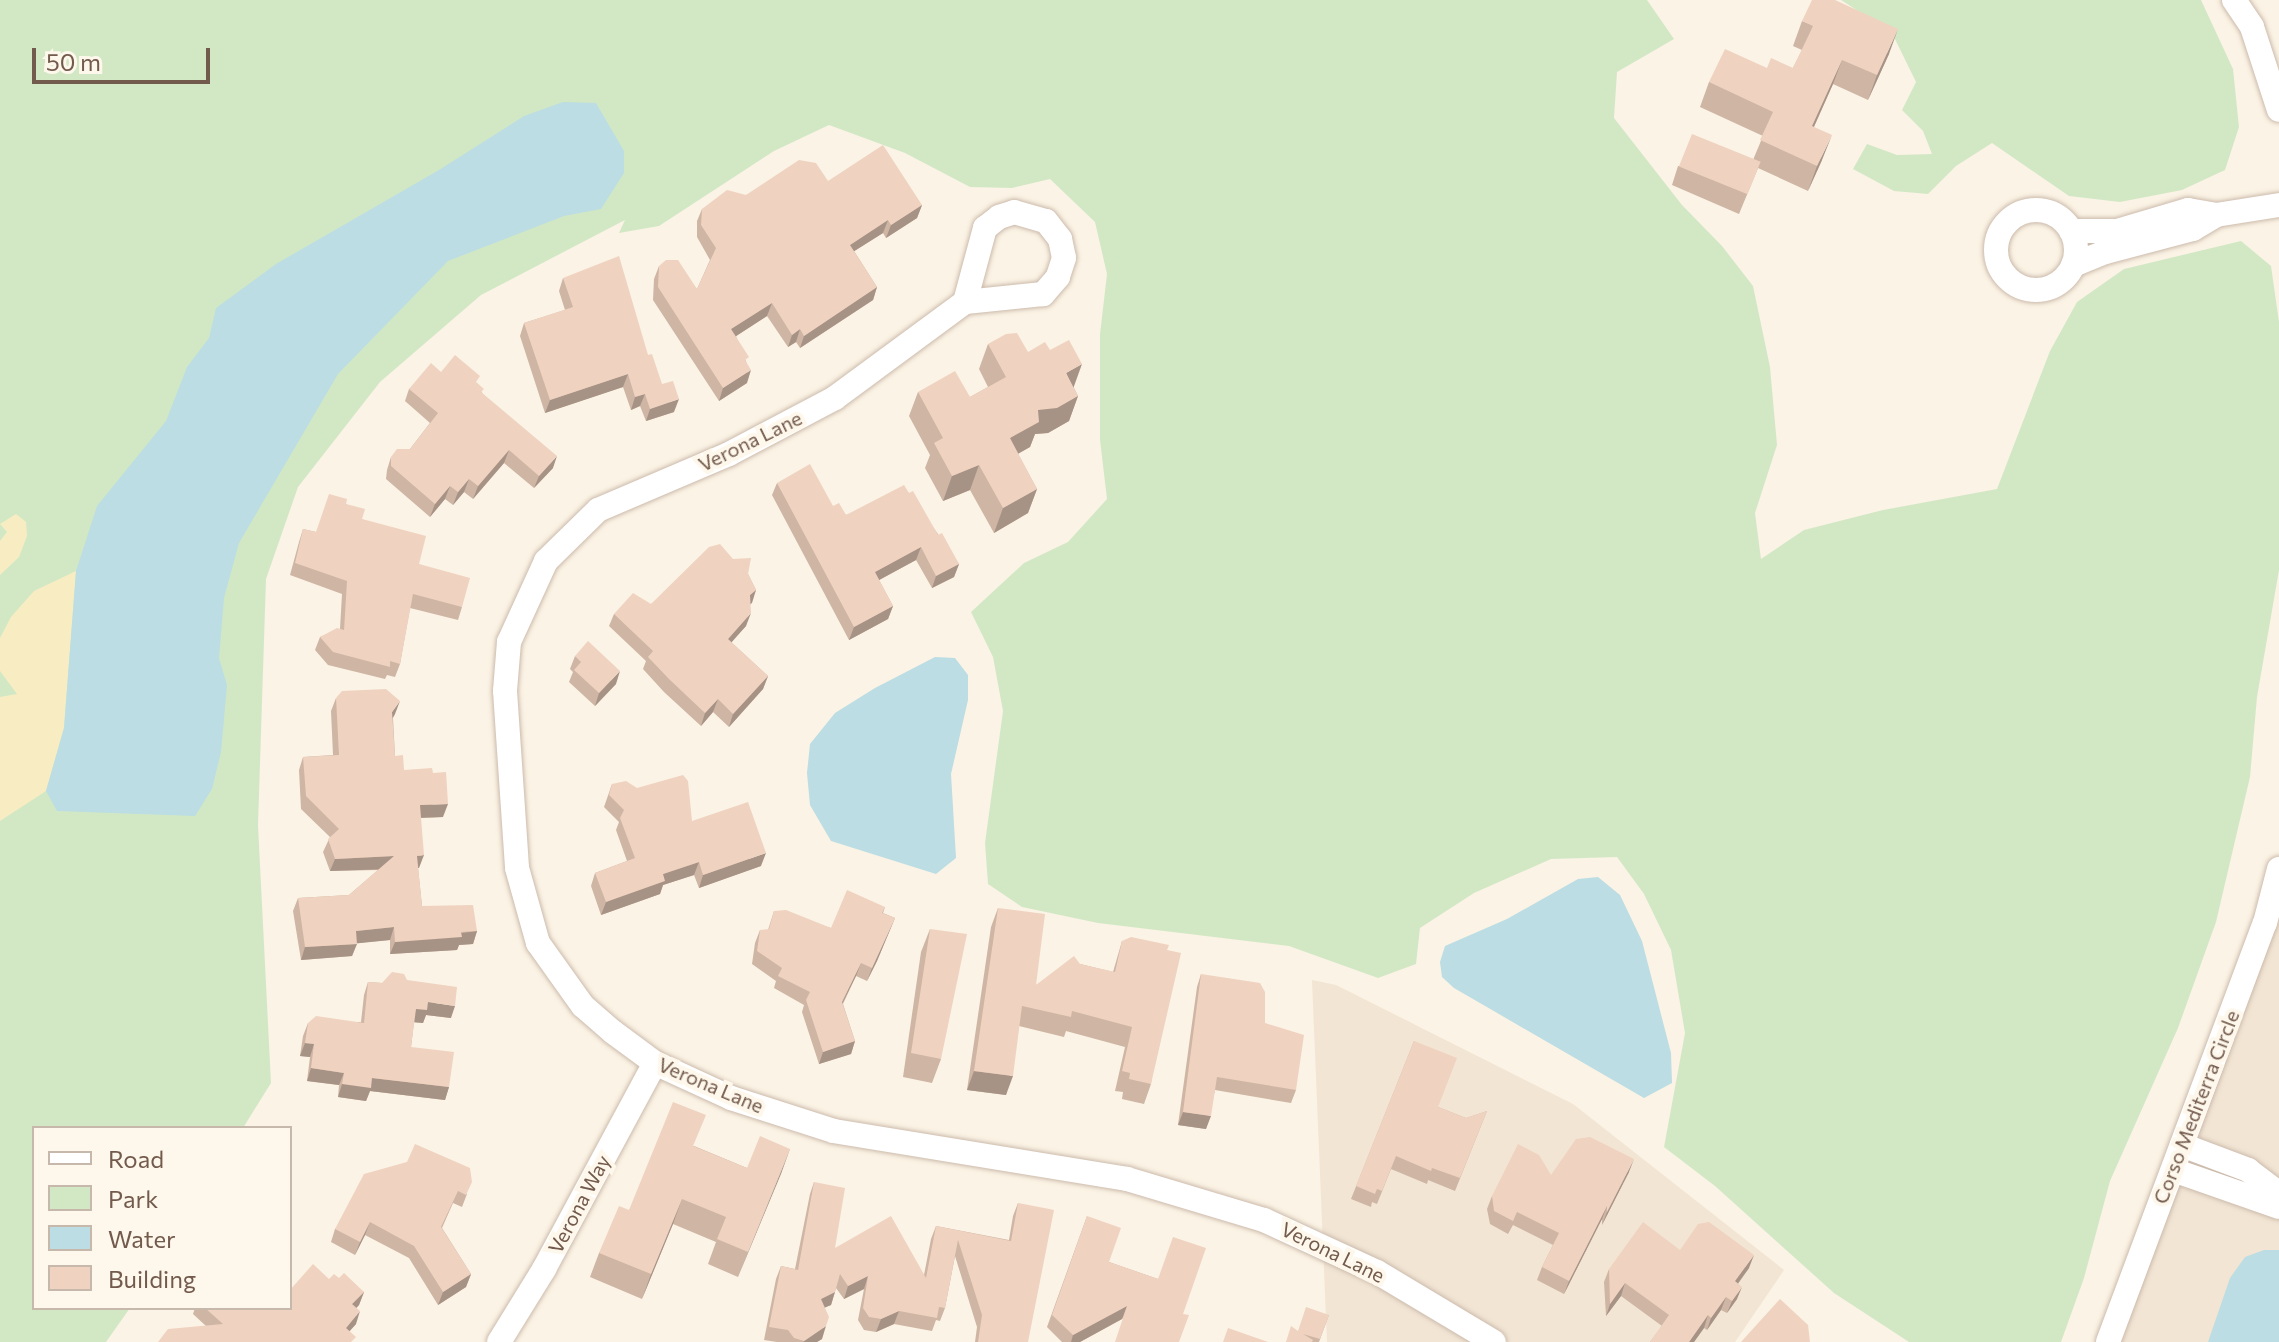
<!DOCTYPE html>
<html>
<head>
<meta charset="utf-8">
<style>
	body { margin:0 }
	#map { position:relative; width:2279px; height:1342px; overflow:hidden; background:#fbf3e5; font-family:Commissioner,sans-serif }
	div>[style] { position:absolute }
	.residential>* { inset:0; background:#f2e5d4 }
	.green>* { inset:0; background:#d2e8c5 }
	.sand>* { inset:0; background:#f8edc2 }
	.water>* { inset:0; background:#bbdde3 }
	.roads { filter:drop-shadow(0 0 2px #ccbbac) drop-shadow(0 0 2px #ccbbac) }
	.street>* { height:24px; margin:-12px; padding:0 12px; transform-origin:12px; border-radius:12px; background:#fff }
	.street>.ring { margin:-12px; padding:0; box-sizing:content-box; background:none; border:24px solid #fff; border-radius:50% }
	.wall>* { inset:0; background:#ceb5a4 }
	.shaded-wall>* { inset:0; background:#a79386 }
	.building>* { inset:0; background:#efd2bf; transform-origin:0 0 }
	span { translate:-50% -50%; white-space:nowrap; text-align:center; line-height:1.15; -webkit-text-stroke:8px #fef7eb; paint-order:stroke }
	.street-label { font-size:20px; color:#725a4c }
	.legend { position:absolute; left:32px; top:1126px; width:260px; height:184px; box-sizing:border-box; background:#fef7eb; border:2px solid #c6b8ab; margin:0; padding:10px 14px; list-style:none; font-size:24px; color:#725a4c }
	.legend li { display:flex; align-items:center; gap:16px; height:40px }
	.legend b { width:40px; border:2px solid #c6b8ab }
	.scale { position:absolute; left:32px; top:48px; width:178px; height:36px; box-sizing:border-box; border:4px solid #725a4c; border-top:0; padding-left:10px; font-size:24px; line-height:28px; white-space:nowrap; color:#725a4c; -webkit-text-stroke:6px #fef7eb; paint-order:stroke }
</style>
</head>
<body>
<div id="map">
	<div class="residential">
		<div style="clip-path:polygon(2279px 885px,2279px 1342px,2097px 1342px)"></div>
		<div style="clip-path:polygon(1312px 980px,1336px 985px,1573px 1104px,1784px 1270px,1735px 1342px,1327px 1342px)"></div>
	</div>
	<div class="green">
		<div style="clip-path:polygon(0 0,1647px 0,1674px 39px,1617px 72px,1614px 118px,1682px 205px,1722px 246px,1753px 286px,1770px 367px,1777px 445px,1755px 513px,1761px 559px,1804px 530px,1883px 510px,1997px 489px,2050px 351px,2077px 302px,2124px 269px,2241px 241px,2271px 266px,2279px 322px,2279px 570px,2257px 697px,2250px 777px,2216px 922px,2178px 1028px,2110px 1181px,2084px 1278px,2061px 1342px,1909px 1342px,1834px 1293px,1715px 1186px,1664px 1147px,1685px 1033px,1671px 950px,1644px 894px,1617px 857px,1551px 859px,1474px 893px,1420px 928px,1416px 964px,1378px 978px,1289px 946px,1098px 923px,1022px 907px,988px 884px,985px 843px,1003px 711px,993px 657px,971px 612px,1024px 563px,1068px 542px,1107px 499px,1100px 440px,1100px 334px,1107px 274px,1095px 222px,1050px 179px,1012px 188px,970px 187px,905px 153px,829px 125px,774px 151px,659px 226px,619px 233px,625px 220px,481px 295px,380px 382px,298px 487px,266px 579px,258px 825px,271px 1083px,243px 1128px,34px 1128px,34px 1308px,130px 1308px,106px 1342px,0 1342px)"></div>
		<div style="clip-path:polygon(1841px 0,2201px 0,2233px 69px,2239px 127px,2225px 170px,2182px 190px,2120px 202px,2069px 196px,1992px 143px,1956px 166px,1928px 194px,1894px 191px,1853px 169px,1867px 144px,1897px 155px,1932px 154px,1923px 131px,1902px 110px,1916px 82px,1892px 33px)"></div>
	</div>
	<div class="sand">
		<div style="clip-path:polygon(16px 514px,26px 522px,27px 536px,19px 557px,0 575px,0 541px,7px 532px,0 524px)"></div>
		<div style="clip-path:polygon(76px 571px,64px 728px,46px 791px,0 821px,0 697px,17px 694px,0 671px,0 638px,11px 617px,34px 591px)"></div>
	</div>
	<div class="water">
		<div style="clip-path:polygon(563px 102px,596px 103px,624px 151px,624px 173px,601px 209px,564px 216px,448px 261px,338px 374px,239px 543px,224px 598px,219px 658px,227px 685px,221px 752px,212px 789px,195px 816px,57px 811px,46px 791px,64px 728px,76px 571px,97px 506px,166px 421px,187px 367px,209px 338px,216px 308px,276px 264px,439px 170px,524px 116px)"></div>
		<div style="clip-path:polygon(935px 657px,955px 658px,968px 675px,968px 700px,951px 774px,956px 858px,936px 874px,831px 841px,810px 805px,807px 773px,810px 744px,835px 713px,875px 688px)"></div>
		<div style="clip-path:polygon(1598px 877px,1620px 895px,1642px 941px,1671px 1053px,1672px 1083px,1644px 1098px,1454px 988px,1442px 977px,1440px 962px,1445px 946px,1507px 919px,1578px 879px)"></div>
		<div style="clip-path:polygon(2264px 1250px,2279px 1250px,2279px 1342px,2208px 1342px,2230px 1278px,2245px 1257px)"></div>
	</div>
	<div class="roads">
		<div class="street">
			<div style="left:2234px;top:0;width:32px;rotate:56deg"></div>
			<div style="left:2252px;top:27px;width:87px;rotate:72deg"></div>
			<div class="ring" style="left:1996px;top:210px;width:56px;height:56px"></div>
			<div style="left:2071px;top:231px;width:46px"></div>
			<div style="left:2117px;top:231px;width:74px;rotate:-16.5deg"></div>
			<div style="left:2188px;top:210px;width:28px;rotate:10deg"></div>
			<div style="left:2216px;top:215px;width:64px;rotate:-9deg"></div>
			<div style="left:2073px;top:265px;width:35px;rotate:-22deg"></div>
			<div style="left:2106px;top:252px;width:90px;rotate:-14.8deg"></div>
			<div style="left:2193px;top:229px;width:27px;rotate:-31deg"></div>
			<div style="left:965px;top:302px;width:77px;rotate:-74.9deg"></div>
			<div style="left:985px;top:228px;width:18px;rotate:-38deg"></div>
			<div style="left:999px;top:217px;width:16px;rotate:-18deg"></div>
			<div style="left:1014px;top:212px;width:33px;rotate:16deg"></div>
			<div style="left:1046px;top:221px;width:23px;rotate:52deg"></div>
			<div style="left:1060px;top:239px;width:19px;rotate:78deg"></div>
			<div style="left:1064px;top:258px;width:20px;rotate:108deg"></div>
			<div style="left:1058px;top:277px;width:23px;rotate:131deg"></div>
			<div style="left:1043px;top:294px;width:78px;rotate:174.1deg"></div>
			<div style="left:965px;top:302px;width:162px;rotate:143.6deg"></div>
			<div style="left:835px;top:398px;width:120px;rotate:152.2deg"></div>
			<div style="left:729px;top:454px;width:142px;rotate:156.9deg"></div>
			<div style="left:598px;top:510px;width:73px;rotate:135.6deg"></div>
			<div style="left:546px;top:561px;width:89px;rotate:114.6deg"></div>
			<div style="left:509px;top:642px;width:49px;rotate:94.7deg"></div>
			<div style="left:505px;top:691px;width:177px;rotate:86.1deg"></div>
			<div style="left:517px;top:868px;width:78px;rotate:74.4deg"></div>
			<div style="left:538px;top:943px;width:77px;rotate:54.5deg"></div>
			<div style="left:583px;top:1006px;width:40px;rotate:41deg"></div>
			<div style="left:613px;top:1032px;width:52px;rotate:36.4deg"></div>
			<div style="left:655px;top:1063px;width:84px;rotate:24.7deg"></div>
			<div style="left:731px;top:1098px;width:108px;rotate:17.8deg"></div>
			<div style="left:834px;top:1131px;width:297px;rotate:9.3deg"></div>
			<div style="left:1127px;top:1179px;width:143px;rotate:16.7deg"></div>
			<div style="left:1264px;top:1220px;width:124px;rotate:24.7deg"></div>
			<div style="left:1377px;top:1272px;width:136px;rotate:30.9deg"></div>
			<div style="left:2182px;top:1145px;width:71px;rotate:20.7deg"></div>
			<div style="left:2248px;top:1170px;width:39px;rotate:37deg"></div>
			<div style="left:2173px;top:1170px;width:112px;rotate:19.2deg"></div>
			<div style="left:499px;top:1342px;width:86px;rotate:-58.3deg"></div>
			<div style="left:544px;top:1269px;width:234px;rotate:-61.7deg"></div>
			<div style="left:2108px;top:1342px;width:447px;rotate:-69.5deg"></div>
			<div style="left:2265px;top:923px;width:56px;rotate:-75.5deg"></div>
		</div>
	</div>
	<div class="wall">
		<div style="clip-path:polygon(1802px 21px,1889px 54px,1868px 100px,1833px 84px,1814px 127px,1822px 160px,1808px 191px,1758px 168px,1739px 214px,1672px 185px,1678px 166px,1753px 160px,1763px 136px,1700px 107px,1709px 82px,1767px 68px,1793px 68px,1802px 50px,1793px 46px)"></div>
		<div style="clip-path:polygon(828px 181px,922px 205px,917px 218px,886px 238px,883px 233px,854px 251px,877px 287px,873px 300px,800px 348px,796px 342px,788px 347px,767px 316px,736px 336px,747px 364px,747px 383px,719px 401px,653px 300px,654px 279px,659px 266px,697px 289px,710px 260px,697px 237px,697px 221px,702px 209px,746px 195px)"></div>
		<div style="clip-path:polygon(563px 278px,648px 355px,674px 412px,646px 421px,640px 406px,631px 410px,623px 387px,545px 413px,520px 336px,524px 323px,565px 310px,559px 291px)"></div>
		<div style="clip-path:polygon(988px 344px,1028px 352px,1074px 388px,1078px 396px,1069px 421px,1048px 433px,1035px 434px,1030px 447px,1018px 454px,1037px 489px,1028px 513px,994px 533px,970px 490px,943px 501px,925px 468px,930px 455px,909px 416px,918px 392px,970px 397px,988px 387px,979px 369px)"></div>
		<div style="clip-path:polygon(441px 372px,478px 384px,482px 393px,553px 468px,534px 488px,504px 463px,473px 499px,464px 492px,453px 505px,445px 499px,430px 517px,386px 479px,387px 470px,391px 457px,410px 449px,430px 423px,405px 401px,409px 389px)"></div>
		<div style="clip-path:polygon(777px 483px,833px 506px,846px 515px,909px 493px,959px 564px,954px 577px,932px 588px,916px 560px,879px 580px,893px 606px,888px 619px,849px 640px,772px 495px)"></div>
		<div style="clip-path:polygon(346px 504px,362px 519px,419px 564px,462px 607px,458px 620px,410px 608px,400px 664px,395px 677px,387px 675px,385px 679px,328px 665px,315px 650px,320px 637px,340px 629px,342px 594px,290px 575px,299px 542px,303px 529px,316px 532px)"></div>
		<div style="clip-path:polygon(733px 559px,748px 574px,756px 590px,750px 604px,746px 626px,731px 642px,768px 676px,763px 689px,729px 727px,713px 712px,701px 726px,664px 692px,643px 669px,646px 661px,609px 626px,614px 614px,651px 604px)"></div>
		<div style="clip-path:polygon(575px 656px,616px 684px,595px 706px,569px 682px,573px 672px,570px 669px)"></div>
		<div style="clip-path:polygon(336px 698px,395px 714px,393px 718px,395px 756px,404px 770px,443px 817px,421px 818px,419px 868px,418px 868px,422px 906px,477px 931px,473px 944px,459px 945px,457px 950px,390px 954px,390px 940px,357px 943px,352px 956px,301px 960px,293px 911px,298px 898px,349px 895px,378px 870px,330px 871px,323px 852px,330px 837px,301px 809px,299px 770px,303px 757px,333px 755px,331px 711px)"></div>
		<div style="clip-path:polygon(612px 784px,692px 821px,761px 866px,699px 888px,694px 875px,663px 885px,660px 894px,601px 915px,591px 886px,595px 873px,627px 861px,616px 830px,619px 822px,604px 807px)"></div>
		<div style="clip-path:polygon(885px 907px,883px 913px,895px 918px,877px 961px,867px 981px,856px 976px,843px 1004px,855px 1041px,851px 1054px,819px 1064px,802px 1012px,804px 1005px,774px 988px,776px 981px,752px 964px,755px 943px,760px 930px,768px 930px,774px 911px,831px 928px)"></div>
		<div style="clip-path:polygon(998px 908px,1036px 985px,1080px 964px,1113px 972px,1122px 941px,1167px 950px,1151px 1084px,1144px 1104px,1122px 1099px,1123px 1092px,1115px 1091px,1125px 1047px,1066px 1031px,1064px 1037px,1019px 1026px,1006px 1095px,967px 1090px,991px 927px)"></div>
		<div style="clip-path:polygon(930px 929px,941px 1059px,932px 1083px,903px 1077px,921px 952px)"></div>
		<div style="clip-path:polygon(1201px 974px,1265px 1023px,1296px 1090px,1291px 1103px,1215px 1090px,1206px 1129px,1178px 1125px,1197px 987px)"></div>
		<div style="clip-path:polygon(407px 980px,451px 1018px,426px 1015px,423px 1023px,414px 1022px,411px 1047px,449px 1087px,445px 1100px,370px 1091px,366px 1101px,338px 1097px,339px 1085px,307px 1081px,310px 1057px,300px 1056px,303px 1036px,308px 1023px,361px 1022px,364px 995px,368px 982px,382px 983px)"></div>
		<div style="clip-path:polygon(1414px 1041px,1438px 1107px,1466px 1118px,1487px 1111px,1455px 1191px,1428px 1180px,1427px 1184px,1391px 1169px,1377px 1204px,1372px 1202px,1371px 1207px,1351px 1199px)"></div>
		<div style="clip-path:polygon(694px 1146px,747px 1168px,790px 1149px,738px 1277px,708px 1264px,716px 1242px,673px 1224px,642px 1299px,590px 1277px,599px 1253px,629px 1210px)"></div>
		<div style="clip-path:polygon(407px 1162px,467px 1194px,462px 1207px,453px 1203px,442px 1228px,471px 1274px,466px 1287px,438px 1305px,409px 1258px,365px 1235px,355px 1255px,331px 1242px,335px 1229px)"></div>
		<div style="clip-path:polygon(1629px 1172px,1602px 1225px,1602px 1219px,1564px 1294px,1537px 1280px,1542px 1267px,1553px 1245px,1513px 1225px,1508px 1234px,1490px 1224px,1487px 1209px,1492px 1196px,1551px 1175px)"></div>
		<div style="clip-path:polygon(814px 1182px,835px 1248px,924px 1275px,931px 1239px,936px 1226px,1009px 1240px,1013px 1216px,1018px 1203px,1028px 1342px,975px 1342px,977px 1327px,955px 1256px,945px 1308px,940px 1321px,936px 1320px,932px 1331px,894px 1324px,876px 1332px,864px 1330px,858px 1320px,864px 1289px,844px 1299px,836px 1288px,831px 1305px,825px 1307px,822px 1339px,817px 1342px,777px 1342px,764px 1340px,776px 1279px,781px 1266px,795px 1269px,810px 1194px)"></div>
		<div style="clip-path:polygon(1087px 1216px,1109px 1262px,1158px 1279px,1206px 1248px,1122px 1319px,1080px 1342px,1062px 1342px,1047px 1327px)"></div>
		<div style="clip-path:polygon(1680px 1250px,1749px 1268px,1738px 1284px,1737px 1299px,1727px 1313px,1721px 1310px,1707px 1330px,1704px 1328px,1694px 1342px,1650px 1342px,1662px 1326px,1621px 1296px,1606px 1316px,1604px 1282px,1609px 1269px)"></div>
		<div style="clip-path:polygon(339px 1278px,364px 1292px,359px 1305px,356px 1308px,356px 1324px,349px 1331px,206px 1326px,193px 1314px,195px 1308px,290px 1308px)"></div>
		<div style="clip-path:polygon(1329px 1315px,1319px 1342px,1286px 1342px,1298px 1331px)"></div>
	</div>
	<div class="shaded-wall">
		<div style="clip-path:polygon(1898px 29px,1889px 54px,1868px 100px,1877px 75px)"></div>
		<div style="clip-path:polygon(1842px 60px,1833px 84px,1803px 151px,1812px 126px)"></div>
		<div style="clip-path:polygon(1832px 135px,1822px 160px,1808px 191px,1817px 166px)"></div>
		<div style="clip-path:polygon(922px 205px,917px 218px,886px 238px,891px 225px)"></div>
		<div style="clip-path:polygon(888px 220px,883px 233px,845px 257px,850px 245px)"></div>
		<div style="clip-path:polygon(877px 287px,873px 300px,800px 348px,804px 336px)"></div>
		<div style="clip-path:polygon(772px 303px,767px 316px,727px 342px,731px 329px)"></div>
		<div style="clip-path:polygon(800px 329px,796px 342px,788px 347px,792px 335px)"></div>
		<div style="clip-path:polygon(1082px 364px,1073px 389px,1066px 373px)"></div>
		<div style="clip-path:polygon(751px 370px,747px 383px,719px 401px,723px 388px)"></div>
		<div style="clip-path:polygon(628px 374px,623px 387px,545px 413px,550px 400px)"></div>
		<div style="clip-path:polygon(645px 394px,640px 406px,631px 410px,635px 397px)"></div>
		<div style="clip-path:polygon(1078px 396px,1069px 421px,1048px 433px,1035px 434px,1030px 447px,1001px 463px,1010px 438px,1038px 410px)"></div>
		<div style="clip-path:polygon(679px 399px,674px 412px,646px 421px,650px 409px)"></div>
		<div style="clip-path:polygon(509px 450px,504px 463px,473px 499px,478px 486px)"></div>
		<div style="clip-path:polygon(557px 456px,553px 468px,534px 488px,539px 476px)"></div>
		<div style="clip-path:polygon(979px 465px,970px 490px,943px 501px,952px 476px)"></div>
		<div style="clip-path:polygon(469px 479px,464px 492px,453px 505px,458px 492px)"></div>
		<div style="clip-path:polygon(450px 486px,445px 499px,430px 517px,435px 504px)"></div>
		<div style="clip-path:polygon(1037px 489px,1028px 513px,994px 533px,1003px 508px)"></div>
		<div style="clip-path:polygon(921px 547px,916px 560px,870px 585px,875px 572px)"></div>
		<div style="clip-path:polygon(959px 564px,954px 577px,932px 588px,936px 576px)"></div>
		<div style="clip-path:polygon(756px 590px,752px 603px,745px 608px,750px 595px)"></div>
		<div style="clip-path:polygon(893px 606px,888px 619px,849px 640px,854px 627px)"></div>
		<div style="clip-path:polygon(751px 613px,746px 626px,723px 652px,728px 639px)"></div>
		<div style="clip-path:polygon(620px 671px,616px 684px,595px 706px,599px 693px)"></div>
		<div style="clip-path:polygon(768px 676px,763px 689px,729px 727px,733px 714px)"></div>
		<div style="clip-path:polygon(718px 699px,713px 712px,701px 726px,705px 713px)"></div>
		<div style="clip-path:polygon(400px 701px,395px 714px,388px 725px,392px 712px)"></div>
		<div style="clip-path:polygon(448px 804px,443px 817px,415px 818px,420px 805px)"></div>
		<div style="clip-path:polygon(766px 853px,761px 866px,699px 888px,703px 875px)"></div>
		<div style="clip-path:polygon(424px 855px,419px 868px,412px 868px,417px 856px)"></div>
		<div style="clip-path:polygon(394px 856px,389px 869px,330px 871px,335px 859px)"></div>
		<div style="clip-path:polygon(699px 862px,694px 875px,663px 885px,660px 894px,601px 915px,606px 902px,663px 874px)"></div>
		<div style="clip-path:polygon(895px 918px,877px 961px,867px 981px,872px 968px)"></div>
		<div style="clip-path:polygon(394px 927px,390px 940px,351px 944px,356px 931px)"></div>
		<div style="clip-path:polygon(477px 931px,473px 944px,459px 945px,457px 950px,390px 954px,395px 942px)"></div>
		<div style="clip-path:polygon(357px 944px,352px 956px,301px 960px,305px 947px)"></div>
		<div style="clip-path:polygon(861px 963px,856px 976px,837px 1014px,842px 1002px)"></div>
		<div style="clip-path:polygon(428px 1002px,455px 1006px,451px 1018px,426px 1015px,423px 1023px,411px 1022px,416px 1009px)"></div>
		<div style="clip-path:polygon(855px 1041px,851px 1054px,819px 1064px,823px 1052px)"></div>
		<div style="clip-path:polygon(305px 1043px,314px 1044px,310px 1057px,300px 1056px)"></div>
		<div style="clip-path:polygon(311px 1068px,344px 1073px,339px 1085px,307px 1081px)"></div>
		<div style="clip-path:polygon(974px 1071px,1013px 1076px,1006px 1095px,967px 1090px)"></div>
		<div style="clip-path:polygon(372px 1078px,449px 1087px,445px 1100px,370px 1091px,366px 1101px,338px 1097px,342px 1084px)"></div>
		<div style="clip-path:polygon(1183px 1112px,1211px 1116px,1206px 1129px,1178px 1125px)"></div>
		<div style="clip-path:polygon(790px 1149px,781px 1174px,738px 1277px,748px 1252px)"></div>
		<div style="clip-path:polygon(1634px 1159px,1629px 1172px,1602px 1225px,1607px 1212px)"></div>
		<div style="clip-path:polygon(682px 1199px,673px 1224px,642px 1299px,651px 1274px)"></div>
		<div style="clip-path:polygon(1607px 1206px,1602px 1219px,1564px 1294px,1569px 1281px)"></div>
		<div style="clip-path:polygon(370px 1222px,365px 1235px,355px 1255px,360px 1242px)"></div>
		<div style="clip-path:polygon(1754px 1255px,1749px 1268px,1730px 1294px,1735px 1281px)"></div>
		<div style="clip-path:polygon(471px 1274px,466px 1287px,438px 1305px,443px 1292px)"></div>
		<div style="clip-path:polygon(868px 1276px,864px 1289px,844px 1299px,848px 1286px)"></div>
		<div style="clip-path:polygon(1625px 1283px,1621px 1296px,1606px 1316px,1610px 1304px)"></div>
		<div style="clip-path:polygon(1742px 1287px,1737px 1299px,1727px 1313px,1732px 1301px)"></div>
		<div style="clip-path:polygon(364px 1292px,359px 1305px,348px 1317px,352px 1304px)"></div>
		<div style="clip-path:polygon(835px 1292px,831px 1305px,817px 1311px,821px 1299px)"></div>
		<div style="clip-path:polygon(1726px 1297px,1721px 1310px,1707px 1330px,1711px 1318px)"></div>
		<div style="clip-path:polygon(1127px 1306px,1122px 1319px,1080px 1342px,1071px 1342px,1073px 1335px)"></div>
		<div style="clip-path:polygon(360px 1311px,356px 1324px,341px 1341px,346px 1328px)"></div>
		<div style="clip-path:polygon(899px 1311px,894px 1324px,876px 1332px,881px 1319px)"></div>
		<div style="clip-path:polygon(1708px 1315px,1704px 1328px,1694px 1342px,1689px 1342px)"></div>
		<div style="clip-path:polygon(826px 1326px,822px 1339px,817px 1342px,803px 1342px)"></div>
	</div>
	<div class="building">
		<div style="clip-path:polygon(1812px 0,1835px 0,1898px 29px,1877px 75px,1842px 60px,1812px 126px,1832px 135px,1817px 166px,1760px 140px,1773px 112px,1709px 82px,1725px 49px,1767px 68px,1771px 58px,1793px 68px,1813px 26px,1802px 21px)"></div>
		<div style="left:1692px;top:134px;width:74px;height:35px;rotate:22deg"></div>
		<div style="clip-path:polygon(883px 145px,922px 205px,891px 225px,888px 220px,850px 245px,877px 287px,804px 336px,800px 329px,792px 335px,772px 303px,731px 329px,749px 357px,745px 360px,751px 370px,723px 388px,658px 287px,659px 266px,666px 260px,678px 260px,697px 289px,716px 248px,701px 225px,702px 209px,727px 190px,746px 195px,799px 160px,816px 163px,828px 181px)"></div>
		<div style="clip-path:polygon(619px 256px,648px 355px,652px 354px,662px 384px,673px 381px,679px 399px,650px 409px,645px 394px,635px 397px,628px 374px,550px 400px,524px 323px,573px 307px,563px 278px)"></div>
		<div style="clip-path:polygon(1017px 333px,1028px 352px,1045px 342px,1050px 350px,1069px 340px,1082px 364px,1066px 373px,1078px 396px,1057px 408px,1038px 410px,1039px 422px,1010px 438px,1037px 489px,1003px 508px,979px 465px,952px 476px,934px 443px,943px 438px,918px 392px,955px 371px,970px 397px,1006px 377px,988px 344px,1006px 334px)"></div>
		<div style="clip-path:polygon(455px 355px,480px 376px,476px 382px,484px 389px,481px 392px,557px 456px,539px 476px,509px 450px,478px 486px,469px 479px,458px 492px,450px 486px,435px 504px,391px 466px,391px 457px,397px 449px,410px 449px,438px 413px,409px 389px,431px 363px,441px 372px)"></div>
		<div style="clip-path:polygon(810px 464px,833px 506px,839px 503px,846px 515px,904px 485px,909px 493px,913px 491px,938px 535px,942px 533px,959px 564px,936px 576px,921px 547px,875px 572px,893px 606px,854px 627px,777px 483px)"></div>
		<div style="clip-path:polygon(329px 494px,347px 499px,346px 504px,365px 509px,362px 519px,426px 536px,419px 564px,470px 578px,462px 607px,413px 594px,400px 664px,390px 661px,390px 667px,333px 652px,320px 637px,337px 628px,344px 630px,347px 581px,295px 563px,303px 529px,316px 532px)"></div>
		<div style="clip-path:polygon(720px 544px,733px 559px,751px 558px,748px 574px,756px 590px,750px 595px,751px 613px,728px 639px,768px 676px,733px 714px,718px 699px,705px 713px,669px 679px,648px 657px,653px 651px,614px 614px,633px 593px,651px 604px,709px 547px)"></div>
		<div style="clip-path:polygon(588px 641px,620px 671px,599px 693px,574px 670px,581px 662px,575px 656px)"></div>
		<div style="clip-path:polygon(386px 689px,400px 701px,392px 712px,395px 756px,403px 755px,404px 770px,432px 768px,433px 773px,446px 772px,448px 804px,420px 805px,424px 855px,417px 856px,422px 906px,473px 905px,477px 931px,461px 932px,462px 937px,395px 942px,394px 927px,356px 931px,357px 944px,305px 947px,298px 898px,349px 895px,394px 856px,335px 859px,328px 839px,339px 829px,306px 796px,303px 757px,339px 755px,336px 698px,342px 691px)"></div>
		<div style="clip-path:polygon(683px 775px,688px 781px,692px 821px,748px 802px,766px 853px,703px 875px,699px 862px,663px 874px,665px 881px,606px 902px,595px 873px,635px 858px,620px 818px,624px 810px,609px 795px,612px 784px,626px 781px,637px 788px)"></div>
		<div style="clip-path:polygon(847px 890px,885px 907px,882px 913px,895px 918px,872px 968px,861px 963px,842px 1002px,855px 1041px,823px 1052px,806px 1000px,810px 992px,778px 976px,782px 968px,757px 951px,760px 930px,769px 929px,774px 911px,786px 910px,831px 928px)"></div>
		<div style="clip-path:polygon(998px 908px,1045px 914px,1036px 985px,1074px 956px,1080px 964px,1115px 972px,1122px 941px,1131px 937px,1169px 945px,1167px 950px,1181px 953px,1151px 1084px,1129px 1079px,1130px 1073px,1122px 1071px,1132px 1027px,1072px 1011px,1071px 1017px,1022px 1006px,1013px 1076px,974px 1071px)"></div>
		<div style="clip-path:polygon(930px 929px,967px 934px,941px 1059px,911px 1053px)"></div>
		<div style="clip-path:polygon(392px 972px,404px 974px,407px 980px,457px 987px,455px 1006px,428px 1002px,427px 1010px,416px 1009px,411px 1047px,454px 1052px,449px 1087px,372px 1078px,371px 1088px,342px 1084px,344px 1073px,311px 1068px,314px 1044px,305px 1043px,308px 1023px,316px 1016px,364px 1023px,368px 982px,382px 983px)"></div>
		<div style="clip-path:polygon(1201px 974px,1260px 983px,1265px 992px,1265px 1023px,1304px 1035px,1296px 1090px,1217px 1077px,1211px 1116px,1183px 1112px)"></div>
		<div style="clip-path:polygon(1414px 1041px,1457px 1058px,1438px 1107px,1466px 1118px,1487px 1111px,1460px 1178px,1432px 1168px,1431px 1171px,1396px 1156px,1382px 1191px,1377px 1189px,1375px 1194px,1356px 1186px)"></div>
		<div style="clip-path:polygon(673px 1102px,706px 1115px,693px 1146px,747px 1168px,760px 1136px,790px 1149px,748px 1252px,717px 1239px,726px 1217px,682px 1199px,651px 1274px,599px 1253px,619px 1206px,629px 1210px)"></div>
		<div style="clip-path:polygon(1590px 1137px,1634px 1159px,1607px 1212px,1607px 1206px,1569px 1281px,1542px 1267px,1559px 1233px,1517px 1212px,1513px 1221px,1494px 1211px,1492px 1196px,1518px 1144px,1539px 1155px,1551px 1175px,1576px 1139px)"></div>
		<div style="clip-path:polygon(415px 1144px,470px 1168px,472px 1182px,466px 1195px,458px 1191px,441px 1227px,471px 1274px,443px 1292px,414px 1246px,370px 1222px,360px 1242px,335px 1229px,364px 1174px,407px 1162px)"></div>
		<div style="clip-path:polygon(814px 1182px,845px 1188px,835px 1248px,891px 1216px,926px 1278px,936px 1226px,1011px 1241px,1018px 1203px,1054px 1210px,1028px 1342px,978px 1342px,982px 1315px,958px 1240px,945px 1308px,939px 1307px,937px 1318px,899px 1311px,881px 1319px,869px 1317px,863px 1308px,868px 1276px,848px 1286px,840px 1274px,835px 1292px,821px 1299px,829px 1317px,826px 1326px,804px 1341px,794px 1338px,788px 1330px,769px 1327px,781px 1266px,798px 1270px)"></div>
		<div style="clip-path:polygon(1087px 1216px,1121px 1228px,1109px 1262px,1158px 1279px,1173px 1237px,1206px 1248px,1183px 1314px,1189px 1315px,1179px 1342px,1115px 1342px,1127px 1306px,1073px 1335px,1052px 1315px)"></div>
		<div style="clip-path:polygon(1643px 1222px,1680px 1250px,1698px 1224px,1709px 1222px,1754px 1255px,1735px 1281px,1742px 1287px,1732px 1301px,1726px 1297px,1711px 1318px,1708px 1315px,1689px 1342px,1650px 1342px,1669px 1315px,1625px 1283px,1610px 1304px,1609px 1269px)"></div>
		<div style="clip-path:polygon(313px 1264px,329px 1279px,334px 1274px,339px 1278px,344px 1273px,364px 1292px,352px 1304px,360px 1311px,346px 1328px,356px 1337px,351px 1342px,158px 1342px,168px 1329px,223px 1324px,205px 1308px,290px 1308px,290px 1290px)"></div>
		<div style="clip-path:polygon(1780px 1299px,1808px 1325px,1810px 1342px,1741px 1342px)"></div>
		<div style="clip-path:polygon(1306px 1307px,1329px 1315px,1320px 1339px,1303px 1334px,1313px 1340px,1312px 1342px,1286px 1342px,1291px 1326px,1298px 1331px)"></div>
		<div style="clip-path:polygon(1228px 1328px,1268px 1342px,1223px 1342px)"></div>
	</div>
	<div class="street-label">
		<span style="left:750px;top:441px;rotate:-26deg">Verona Lane</span>
		<span style="left:711px;top:1085px;rotate:23deg">Verona Lane</span>
		<span style="left:2196px;top:1107px;rotate:-69deg">Corso Mediterra Circle</span>
		<span style="left:579px;top:1204px;rotate:-62deg">Verona Way</span>
		<span style="left:1333px;top:1252px;rotate:26deg">Verona Lane</span>
	</div>
	<ul class="legend">
	<li><b style="height:10px;background:#fff"></b>Road</li>
	<li><b style="height:22px;background:#d2e8c5"></b>Park</li>
	<li><b style="height:22px;background:#bbdde3"></b>Water</li>
	<li><b style="height:22px;background:#efd2bf"></b>Building</li>
	</ul>
	<div class="scale">50 m</div>
</div>
</body>
</html>
